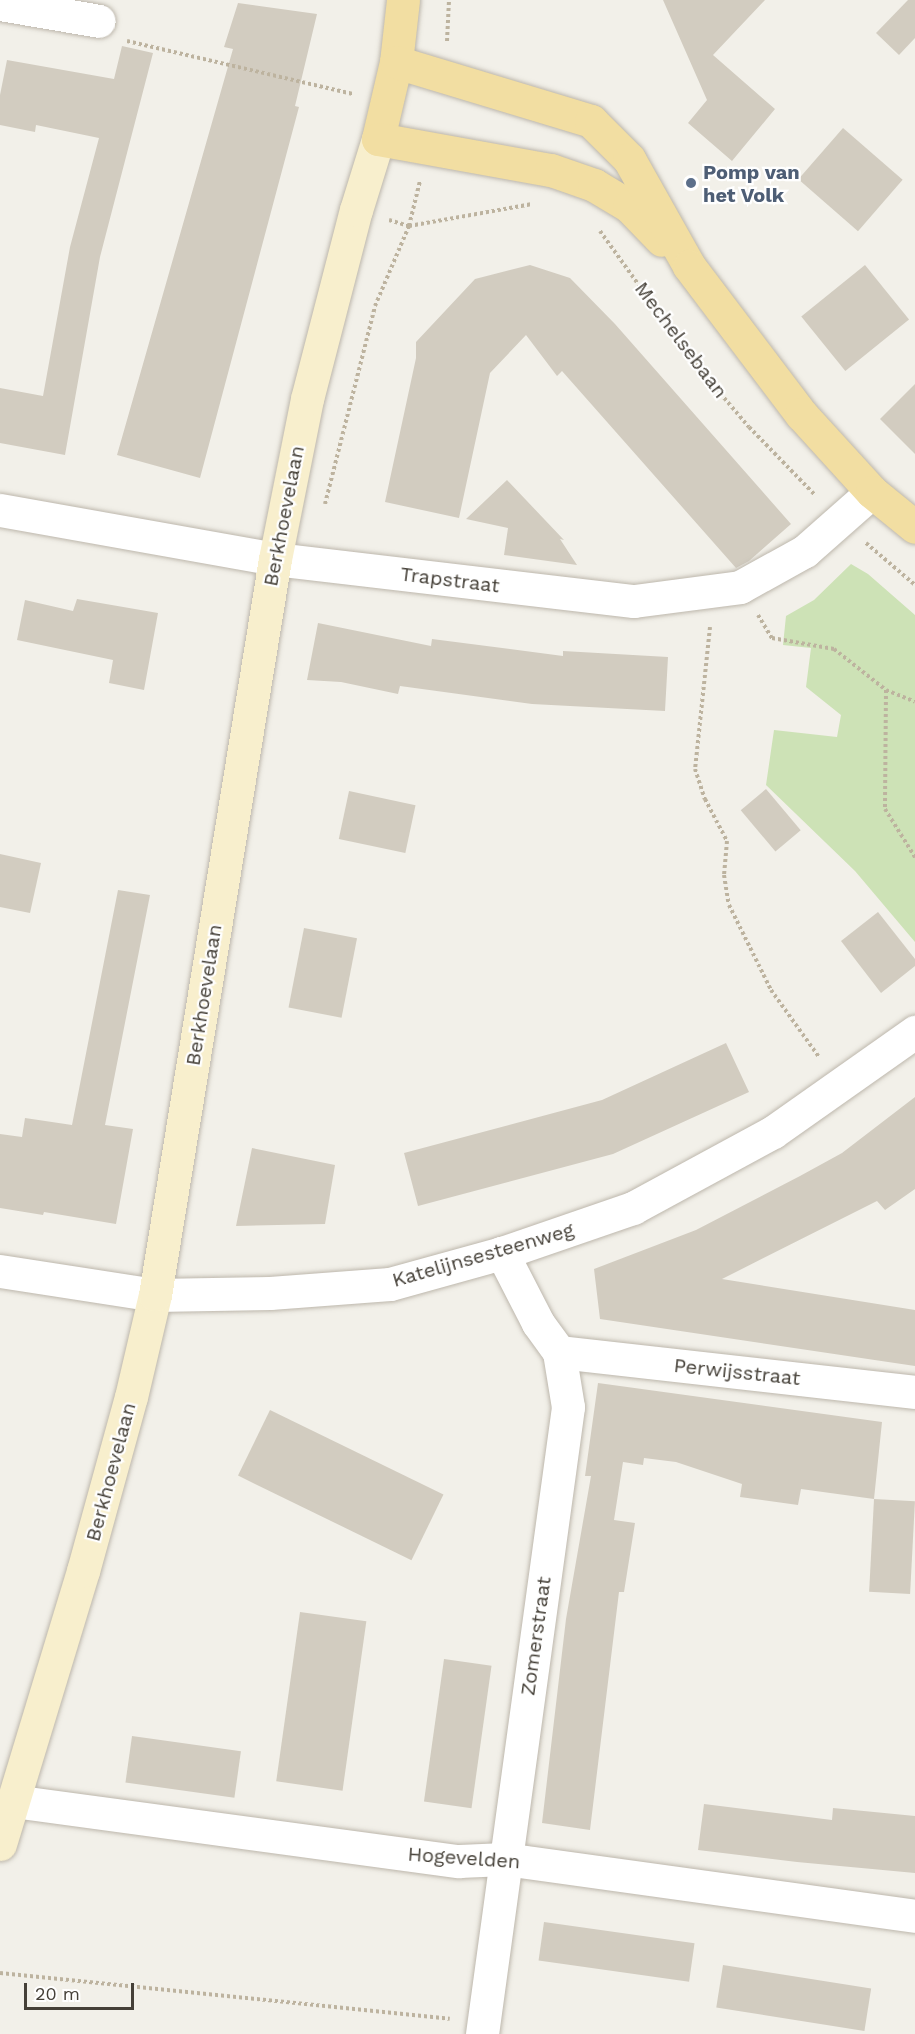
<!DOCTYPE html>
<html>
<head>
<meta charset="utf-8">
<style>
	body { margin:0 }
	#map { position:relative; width:915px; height:2034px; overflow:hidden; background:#f2f0e9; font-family:"Work Sans",sans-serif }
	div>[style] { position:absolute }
	.green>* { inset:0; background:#cde2b6 }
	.building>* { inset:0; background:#d2ccc0; transform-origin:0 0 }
	.path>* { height:4px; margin-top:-2px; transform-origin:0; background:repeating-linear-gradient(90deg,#bdb39f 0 3px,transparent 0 6px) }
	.roads { filter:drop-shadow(0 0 2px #bdb7ac) drop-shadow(0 0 2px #bdb7ac) }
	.minor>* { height:33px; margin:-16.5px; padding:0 16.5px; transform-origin:16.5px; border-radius:16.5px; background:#fff }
	.tertiary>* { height:33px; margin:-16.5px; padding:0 16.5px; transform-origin:16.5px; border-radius:16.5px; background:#fff }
	.secondary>* { height:33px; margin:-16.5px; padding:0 16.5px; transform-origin:16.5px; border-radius:16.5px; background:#f8efcd }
	.primary>* { height:33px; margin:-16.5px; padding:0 16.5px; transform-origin:16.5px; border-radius:16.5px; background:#f2dea2 }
	.dots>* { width:16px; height:16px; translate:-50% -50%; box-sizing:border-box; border:3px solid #fff; border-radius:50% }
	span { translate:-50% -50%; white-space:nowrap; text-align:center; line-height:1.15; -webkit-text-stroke:4.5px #fff; paint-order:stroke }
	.service-label { font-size:20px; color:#4e5e75; font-weight:700 }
	.left { translate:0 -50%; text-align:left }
	.street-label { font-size:20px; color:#454038 }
	.scale { position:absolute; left:24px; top:1983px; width:110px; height:27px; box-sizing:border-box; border:3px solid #454038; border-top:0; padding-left:8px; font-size:18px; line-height:21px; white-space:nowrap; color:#454038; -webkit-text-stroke:4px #fff; paint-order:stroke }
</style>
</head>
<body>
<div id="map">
	<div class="green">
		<div style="clip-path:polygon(851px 564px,868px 574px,915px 615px,915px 942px,855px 871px,766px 785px,774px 730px,837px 737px,841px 715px,806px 687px,811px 648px,783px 645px,786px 616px,814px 600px)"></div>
	</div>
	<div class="building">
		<div style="clip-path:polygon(663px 0,765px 0,713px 55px,775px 109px,732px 161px,688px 123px,707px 100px)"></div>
		<div style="clip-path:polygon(908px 0,915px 0,915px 38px,899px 55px,876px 33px)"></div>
		<div style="clip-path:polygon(238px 3px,317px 14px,295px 106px,299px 107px,200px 478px,117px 455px,233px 49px,224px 47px)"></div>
		<div style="clip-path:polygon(122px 46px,153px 53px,100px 257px,65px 455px,0 443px,0 388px,43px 396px,70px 247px,99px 138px,36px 125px,35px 132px,0 125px,0 95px,7px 60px,114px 79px)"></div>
		<div style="left:843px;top:128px;width:79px;height:68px;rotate:41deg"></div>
		<div style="clip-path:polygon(530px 265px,570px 278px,615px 324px,791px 524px,749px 561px,736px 568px,562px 371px,557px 376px,526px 335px,490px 373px,459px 518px,385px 502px,416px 358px,416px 342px,475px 279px)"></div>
		<div style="left:865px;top:265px;width:70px;height:82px;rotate:51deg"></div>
		<div style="clip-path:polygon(915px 384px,915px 454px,880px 419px)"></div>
		<div style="clip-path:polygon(507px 480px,564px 540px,560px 539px,577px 565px,504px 555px,508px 528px,466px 519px)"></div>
		<div style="clip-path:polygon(77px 599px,158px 613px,144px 690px,109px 683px,113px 660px,17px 640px,25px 600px,73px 611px)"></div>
		<div style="clip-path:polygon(318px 623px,431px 646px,432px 639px,563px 656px,563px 651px,668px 657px,665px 711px,532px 704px,400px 686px,398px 694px,341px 682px,307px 680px)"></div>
		<div style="left:766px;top:789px;width:54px;height:33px;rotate:50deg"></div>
		<div style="left:349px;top:791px;width:68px;height:49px;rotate:12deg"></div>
		<div style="clip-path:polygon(0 854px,41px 863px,30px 913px,0 907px)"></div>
		<div style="clip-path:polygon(118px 890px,150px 895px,105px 1125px,133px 1129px,116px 1224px,44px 1212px,43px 1215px,0 1208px,0 1134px,22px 1137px,25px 1118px,72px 1125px)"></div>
		<div style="clip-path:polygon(878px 912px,915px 959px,915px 966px,881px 993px,841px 941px)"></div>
		<div style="left:304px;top:928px;width:54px;height:81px;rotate:11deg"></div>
		<div style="clip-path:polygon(726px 1043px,749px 1092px,613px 1154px,418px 1206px,404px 1153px,602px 1100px)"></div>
		<div style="clip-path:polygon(915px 1097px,915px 1189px,885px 1210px,877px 1201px,722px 1279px,915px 1310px,915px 1366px,600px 1319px,594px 1269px,696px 1230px,800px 1176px,842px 1153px)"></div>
		<div style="clip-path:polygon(252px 1148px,335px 1165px,325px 1224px,236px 1226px)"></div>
		<div style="clip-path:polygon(598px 1383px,882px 1422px,874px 1499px,801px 1489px,798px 1505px,740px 1497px,742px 1484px,676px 1462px,644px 1458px,643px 1465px,623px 1462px,614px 1520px,635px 1523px,624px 1592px,619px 1592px,590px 1830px,542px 1823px,566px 1619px,591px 1476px,585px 1476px)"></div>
		<div style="left:270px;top:1410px;width:193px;height:73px;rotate:26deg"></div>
		<div style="left:874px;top:1499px;width:41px;height:93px;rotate:3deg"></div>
		<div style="left:300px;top:1612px;width:67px;height:171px;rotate:8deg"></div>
		<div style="left:444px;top:1659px;width:48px;height:144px;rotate:8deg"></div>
		<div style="left:132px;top:1736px;width:110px;height:47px;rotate:8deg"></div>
		<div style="clip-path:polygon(704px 1804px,832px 1820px,833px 1808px,915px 1816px,915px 1873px,797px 1862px,698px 1850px)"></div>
		<div style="left:544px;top:1922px;width:152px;height:39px;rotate:8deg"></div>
		<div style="left:723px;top:1965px;width:150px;height:43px;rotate:9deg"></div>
	</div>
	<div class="path">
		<div style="left:127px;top:41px;width:232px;rotate:13.2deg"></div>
		<div style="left:447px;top:41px;width:41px;rotate:-87.2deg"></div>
		<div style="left:389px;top:220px;width:21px;rotate:17deg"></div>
		<div style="left:409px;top:226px;width:125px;rotate:-10.1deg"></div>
		<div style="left:600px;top:231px;width:166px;rotate:54.3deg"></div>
		<div style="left:697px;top:366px;width:80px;rotate:49.6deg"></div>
		<div style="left:749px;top:427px;width:95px;rotate:45.9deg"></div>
		<div style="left:325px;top:504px;width:204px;rotate:-75.8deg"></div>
		<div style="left:375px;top:306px;width:87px;rotate:-67deg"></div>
		<div style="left:409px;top:226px;width:46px;rotate:-76.3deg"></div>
		<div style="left:866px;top:543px;width:65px;rotate:40.6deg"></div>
		<div style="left:758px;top:615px;width:27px;rotate:59deg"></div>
		<div style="left:772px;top:638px;width:63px;rotate:10.1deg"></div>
		<div style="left:834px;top:649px;width:66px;rotate:38.3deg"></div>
		<div style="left:886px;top:690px;width:31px;rotate:22deg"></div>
		<div style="left:710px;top:627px;width:143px;rotate:96deg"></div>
		<div style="left:695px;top:769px;width:32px;rotate:72deg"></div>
		<div style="left:705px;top:799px;width:47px;rotate:62.4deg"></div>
		<div style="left:727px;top:841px;width:34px;rotate:95deg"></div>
		<div style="left:724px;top:875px;width:30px;rotate:81deg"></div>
		<div style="left:729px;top:905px;width:95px;rotate:63.7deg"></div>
		<div style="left:771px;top:990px;width:82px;rotate:54.4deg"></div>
		<div style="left:886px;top:690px;width:119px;rotate:90.5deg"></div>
		<div style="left:885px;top:809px;width:57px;rotate:58deg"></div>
		<div style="left:0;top:1973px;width:452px;rotate:5.8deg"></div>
	</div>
	<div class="roads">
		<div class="minor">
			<div style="left:0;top:4px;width:100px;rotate:9.7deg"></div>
			<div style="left:0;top:510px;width:279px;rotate:10.1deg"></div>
			<div style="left:275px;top:559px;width:361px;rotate:6.7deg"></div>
			<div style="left:634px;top:601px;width:107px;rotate:-7.5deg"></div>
			<div style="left:740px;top:587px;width:74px;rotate:-29deg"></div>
			<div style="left:805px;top:551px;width:89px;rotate:-41.4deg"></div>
			<div style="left:559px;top:1352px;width:358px;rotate:6.4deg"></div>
			<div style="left:13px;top:1801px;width:450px;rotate:7.7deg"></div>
			<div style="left:459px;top:1861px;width:46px;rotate:-2.5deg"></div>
			<div style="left:505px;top:1859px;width:414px;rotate:7.9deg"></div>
			<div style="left:482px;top:2034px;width:633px;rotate:-82.19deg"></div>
			<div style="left:568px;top:1407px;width:56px;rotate:-99.3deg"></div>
			<div style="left:559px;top:1352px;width:36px;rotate:-126deg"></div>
			<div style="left:538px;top:1323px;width:79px;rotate:-117.2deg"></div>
		</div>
		<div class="tertiary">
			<div style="left:0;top:1271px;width:157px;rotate:8.8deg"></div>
			<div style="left:155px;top:1295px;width:115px;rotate:-1deg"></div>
			<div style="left:270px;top:1293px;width:120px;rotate:-4.3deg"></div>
			<div style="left:390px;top:1284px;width:116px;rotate:-15.5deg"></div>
			<div style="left:502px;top:1253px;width:139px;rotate:-19deg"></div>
			<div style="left:633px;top:1208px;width:159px;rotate:-28.5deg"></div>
			<div style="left:773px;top:1132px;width:174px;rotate:-35.2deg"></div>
		</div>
		<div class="secondary">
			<div style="left:0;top:1844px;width:285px;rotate:-73.1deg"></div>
			<div style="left:83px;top:1571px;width:180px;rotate:-74.6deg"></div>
			<div style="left:131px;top:1397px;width:105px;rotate:-76.8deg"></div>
			<div style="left:155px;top:1295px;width:746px;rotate:-80.74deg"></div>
			<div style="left:275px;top:559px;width:163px;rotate:-78.7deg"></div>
			<div style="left:307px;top:399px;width:195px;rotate:-75.5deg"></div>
			<div style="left:356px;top:210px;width:74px;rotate:-72.8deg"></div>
		</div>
		<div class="primary">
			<div style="left:403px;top:0;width:62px;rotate:96.4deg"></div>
			<div style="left:396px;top:62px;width:79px;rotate:103.2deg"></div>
			<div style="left:378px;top:139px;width:176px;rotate:10.2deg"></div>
			<div style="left:551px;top:170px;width:46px;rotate:19.2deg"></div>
			<div style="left:594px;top:185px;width:41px;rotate:31deg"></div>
			<div style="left:629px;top:206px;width:47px;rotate:45.9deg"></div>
			<div style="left:396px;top:62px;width:204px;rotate:16.8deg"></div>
			<div style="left:591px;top:121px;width:54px;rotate:45deg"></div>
			<div style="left:629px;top:159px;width:123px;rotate:60.7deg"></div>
			<div style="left:689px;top:266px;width:186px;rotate:52.9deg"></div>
			<div style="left:801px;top:414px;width:105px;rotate:47.7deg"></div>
			<div style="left:872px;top:492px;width:55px;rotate:39.1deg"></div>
		</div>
	</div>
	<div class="dots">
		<div style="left:691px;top:183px;background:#5c6f8a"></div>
	</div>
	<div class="service-label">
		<span class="left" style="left:703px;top:184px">Pomp van<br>het Volk</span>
	</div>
	<div class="street-label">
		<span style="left:681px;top:340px;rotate:53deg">Mechelsebaan</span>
		<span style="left:284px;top:516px;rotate:-79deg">Berkhoevelaan</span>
		<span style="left:450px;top:580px;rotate:7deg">Trapstraat</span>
		<span style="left:204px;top:995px;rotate:-81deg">Berkhoevelaan</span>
		<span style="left:483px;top:1255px;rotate:-16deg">Katelijnsesteenweg</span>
		<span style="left:737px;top:1372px;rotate:6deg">Perwijsstraat</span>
		<span style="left:111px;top:1472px;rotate:-75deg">Berkhoevelaan</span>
		<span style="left:536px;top:1636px;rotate:-82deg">Zomerstraat</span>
		<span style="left:464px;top:1858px;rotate:4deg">Hogevelden</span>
	</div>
	<div class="scale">20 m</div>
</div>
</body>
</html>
